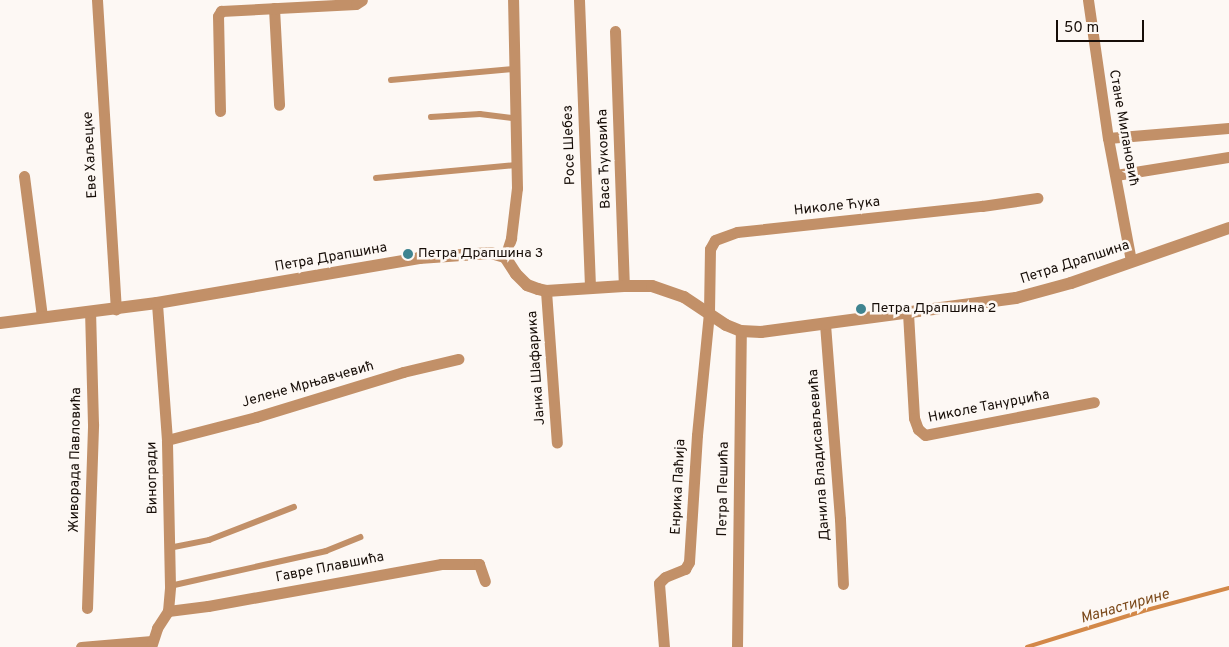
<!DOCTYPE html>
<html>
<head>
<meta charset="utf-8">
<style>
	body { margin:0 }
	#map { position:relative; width:1229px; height:647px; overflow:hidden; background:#fdf8f4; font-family:Overpass,sans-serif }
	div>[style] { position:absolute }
	.stream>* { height:4px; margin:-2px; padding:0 2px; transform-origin:2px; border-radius:2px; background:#d38848 }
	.service>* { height:5.5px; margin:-2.75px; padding:0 2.75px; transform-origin:2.75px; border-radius:2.75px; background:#c29068 }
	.minor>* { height:11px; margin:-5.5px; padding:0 5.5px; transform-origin:5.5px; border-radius:5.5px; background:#c29068 }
	.tertiary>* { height:12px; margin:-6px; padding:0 6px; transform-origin:6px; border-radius:6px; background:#c29068 }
	.dots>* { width:14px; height:14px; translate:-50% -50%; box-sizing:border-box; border:2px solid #fdf8f4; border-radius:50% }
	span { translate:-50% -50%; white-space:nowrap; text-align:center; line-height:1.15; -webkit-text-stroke:5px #fdf8f4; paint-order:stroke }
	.street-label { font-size:14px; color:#170e08 }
	.poi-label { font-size:14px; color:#170e08 }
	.left { translate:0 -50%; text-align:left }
	.water-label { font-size:15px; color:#7b491a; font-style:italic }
	.scale { position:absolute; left:1056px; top:20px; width:88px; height:22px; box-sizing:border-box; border:2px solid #170e08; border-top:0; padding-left:6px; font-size:15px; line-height:18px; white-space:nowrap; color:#170e08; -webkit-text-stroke:4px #fdf8f4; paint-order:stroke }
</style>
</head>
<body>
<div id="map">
	<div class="stream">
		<div style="left:1027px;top:647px;width:121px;rotate:-17.2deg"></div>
		<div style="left:1143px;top:611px;width:89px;rotate:-15deg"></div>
	</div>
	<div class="service">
		<div style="left:391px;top:80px;width:123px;rotate:-5.1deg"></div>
		<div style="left:431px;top:117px;width:49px;rotate:-3.5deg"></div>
		<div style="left:480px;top:114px;width:34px;rotate:7deg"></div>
		<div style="left:376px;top:178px;width:141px;rotate:-5.3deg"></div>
		<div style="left:169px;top:548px;width:41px;rotate:-11.3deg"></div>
		<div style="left:209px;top:540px;width:91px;rotate:-21.2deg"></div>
		<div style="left:170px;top:586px;width:160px;rotate:-12.6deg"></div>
		<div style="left:326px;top:551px;width:37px;rotate:-22deg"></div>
	</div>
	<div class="minor">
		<div style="left:97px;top:0;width:310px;rotate:86.5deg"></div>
		<div style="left:579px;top:0;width:288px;rotate:87.8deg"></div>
		<div style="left:1088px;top:0;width:139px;rotate:81.8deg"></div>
		<div style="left:1108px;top:138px;width:125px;rotate:79.4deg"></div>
		<div style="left:274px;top:8px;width:97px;rotate:87deg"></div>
		<div style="left:615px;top:31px;width:255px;rotate:88deg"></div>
		<div style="left:220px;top:111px;width:95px;rotate:-91.2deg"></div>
		<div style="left:218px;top:16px;width:6px;rotate:-59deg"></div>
		<div style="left:221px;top:11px;width:135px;rotate:-3deg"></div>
		<div style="left:356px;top:4px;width:7px;rotate:-34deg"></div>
		<div style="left:1108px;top:138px;width:121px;rotate:-4.7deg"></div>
		<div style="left:1116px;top:175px;width:114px;rotate:-9.1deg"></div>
		<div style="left:24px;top:176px;width:142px;rotate:82.7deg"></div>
		<div style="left:505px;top:257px;width:20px;rotate:-72deg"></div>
		<div style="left:511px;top:238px;width:50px;rotate:-83.2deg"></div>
		<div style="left:517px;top:188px;width:188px;rotate:-91.2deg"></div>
		<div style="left:546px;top:291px;width:152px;rotate:85.9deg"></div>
		<div style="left:908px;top:313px;width:105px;rotate:86.7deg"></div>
		<div style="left:914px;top:418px;width:12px;rotate:70deg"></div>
		<div style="left:918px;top:429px;width:9px;rotate:41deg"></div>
		<div style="left:925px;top:435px;width:172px;rotate:-11deg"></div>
		<div style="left:825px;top:324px;width:196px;rotate:85.6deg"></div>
		<div style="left:840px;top:519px;width:65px;rotate:87.4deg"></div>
		<div style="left:167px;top:440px;width:92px;rotate:-14.5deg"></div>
		<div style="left:256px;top:417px;width:154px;rotate:-17deg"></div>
		<div style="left:403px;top:372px;width:57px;rotate:-13.3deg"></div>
		<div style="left:87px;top:608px;width:184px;rotate:-88.1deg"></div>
		<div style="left:93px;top:424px;width:112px;rotate:-91.5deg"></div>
		<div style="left:168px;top:611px;width:40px;rotate:-7.1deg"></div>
		<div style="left:208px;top:606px;width:237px;rotate:-10.2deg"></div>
		<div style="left:441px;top:564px;width:38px"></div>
		<div style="left:479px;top:564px;width:18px;rotate:71deg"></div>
		<div style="left:81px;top:647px;width:71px;rotate:-4.8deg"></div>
		<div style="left:151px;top:647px;width:20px;rotate:-72deg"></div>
		<div style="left:157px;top:628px;width:20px;rotate:-57deg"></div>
		<div style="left:168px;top:611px;width:25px;rotate:-85deg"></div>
		<div style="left:170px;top:586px;width:146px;rotate:-91.2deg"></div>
		<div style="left:167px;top:440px;width:137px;rotate:-94.2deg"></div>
		<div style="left:664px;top:647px;width:64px;rotate:-94.5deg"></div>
		<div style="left:659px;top:583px;width:8px;rotate:-45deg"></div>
		<div style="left:665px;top:577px;width:22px;rotate:-22deg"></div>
		<div style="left:685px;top:569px;width:8px;rotate:-60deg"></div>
		<div style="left:689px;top:562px;width:127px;rotate:-86.4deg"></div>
		<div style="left:697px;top:435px;width:124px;rotate:-84.4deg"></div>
		<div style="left:709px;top:312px;width:63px;rotate:-89.1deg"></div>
		<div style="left:710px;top:249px;width:10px;rotate:-61deg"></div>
		<div style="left:715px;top:240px;width:23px;rotate:-20deg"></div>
		<div style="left:737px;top:232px;width:246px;rotate:-6.1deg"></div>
		<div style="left:982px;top:206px;width:56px;rotate:-8.3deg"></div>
		<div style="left:737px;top:647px;width:316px;rotate:-89.3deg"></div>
	</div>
	<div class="tertiary">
		<div style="left:0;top:323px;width:158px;rotate:-7.3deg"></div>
		<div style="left:157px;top:303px;width:266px;rotate:-9.7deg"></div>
		<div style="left:419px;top:258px;width:72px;rotate:-4deg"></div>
		<div style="left:491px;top:253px;width:15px;rotate:16deg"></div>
		<div style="left:505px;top:257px;width:20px;rotate:57deg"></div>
		<div style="left:516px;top:274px;width:16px;rotate:45deg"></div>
		<div style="left:527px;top:285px;width:12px;rotate:20deg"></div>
		<div style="left:538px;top:289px;width:8px;rotate:14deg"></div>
		<div style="left:546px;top:291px;width:78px;rotate:-3.7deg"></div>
		<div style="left:624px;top:286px;width:28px"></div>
		<div style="left:652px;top:286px;width:34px;rotate:19deg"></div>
		<div style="left:684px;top:297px;width:50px;rotate:33.7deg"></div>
		<div style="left:726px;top:325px;width:16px;rotate:22deg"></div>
		<div style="left:741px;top:331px;width:20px;rotate:3deg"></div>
		<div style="left:761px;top:332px;width:257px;rotate:-7.6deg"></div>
		<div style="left:1016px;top:298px;width:57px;rotate:-15.3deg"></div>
		<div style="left:1071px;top:283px;width:167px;rotate:-19.2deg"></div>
	</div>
	<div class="dots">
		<div style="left:408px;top:254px;background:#3f8490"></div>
		<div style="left:861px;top:309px;background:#3f8490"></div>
	</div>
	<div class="street-label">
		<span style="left:1123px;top:128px;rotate:80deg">Стане Милановић</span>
		<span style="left:570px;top:145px;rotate:-92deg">Росе Шебез</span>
		<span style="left:91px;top:155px;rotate:-93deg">Еве Хаљецке</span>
		<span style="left:605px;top:159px;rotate:-92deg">Васа Ћуковића</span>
		<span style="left:837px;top:207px;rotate:-6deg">Николе Ћука</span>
		<span style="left:331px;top:258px;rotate:-10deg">Петра Драпшина</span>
		<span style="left:1075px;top:263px;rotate:-18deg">Петра Драпшина</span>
		<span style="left:537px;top:368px;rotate:-94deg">Јанка Шафарика</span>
		<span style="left:308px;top:385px;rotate:-16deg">Јелене Мрњавчевић</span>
		<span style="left:989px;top:407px;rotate:-11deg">Николе Танурџића</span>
		<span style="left:820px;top:455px;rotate:-94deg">Данила Владисављевића</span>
		<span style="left:76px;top:460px;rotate:-89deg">Живорада Павловића</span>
		<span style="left:153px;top:478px;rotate:-91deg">Виногради</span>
		<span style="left:679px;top:487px;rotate:-87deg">Енрика Паћија</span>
		<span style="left:724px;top:489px;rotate:-89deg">Петра Пешића</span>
		<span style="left:330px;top:568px;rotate:-11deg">Гавре Плавшића</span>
	</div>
	<div class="poi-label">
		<span class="left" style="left:418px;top:254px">Петра Драпшина 3</span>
		<span class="left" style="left:871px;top:309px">Петра Драпшина 2</span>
	</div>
	<div class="water-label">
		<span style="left:1125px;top:607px;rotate:-16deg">Манастирине</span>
	</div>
	<div class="scale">50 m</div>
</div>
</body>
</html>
